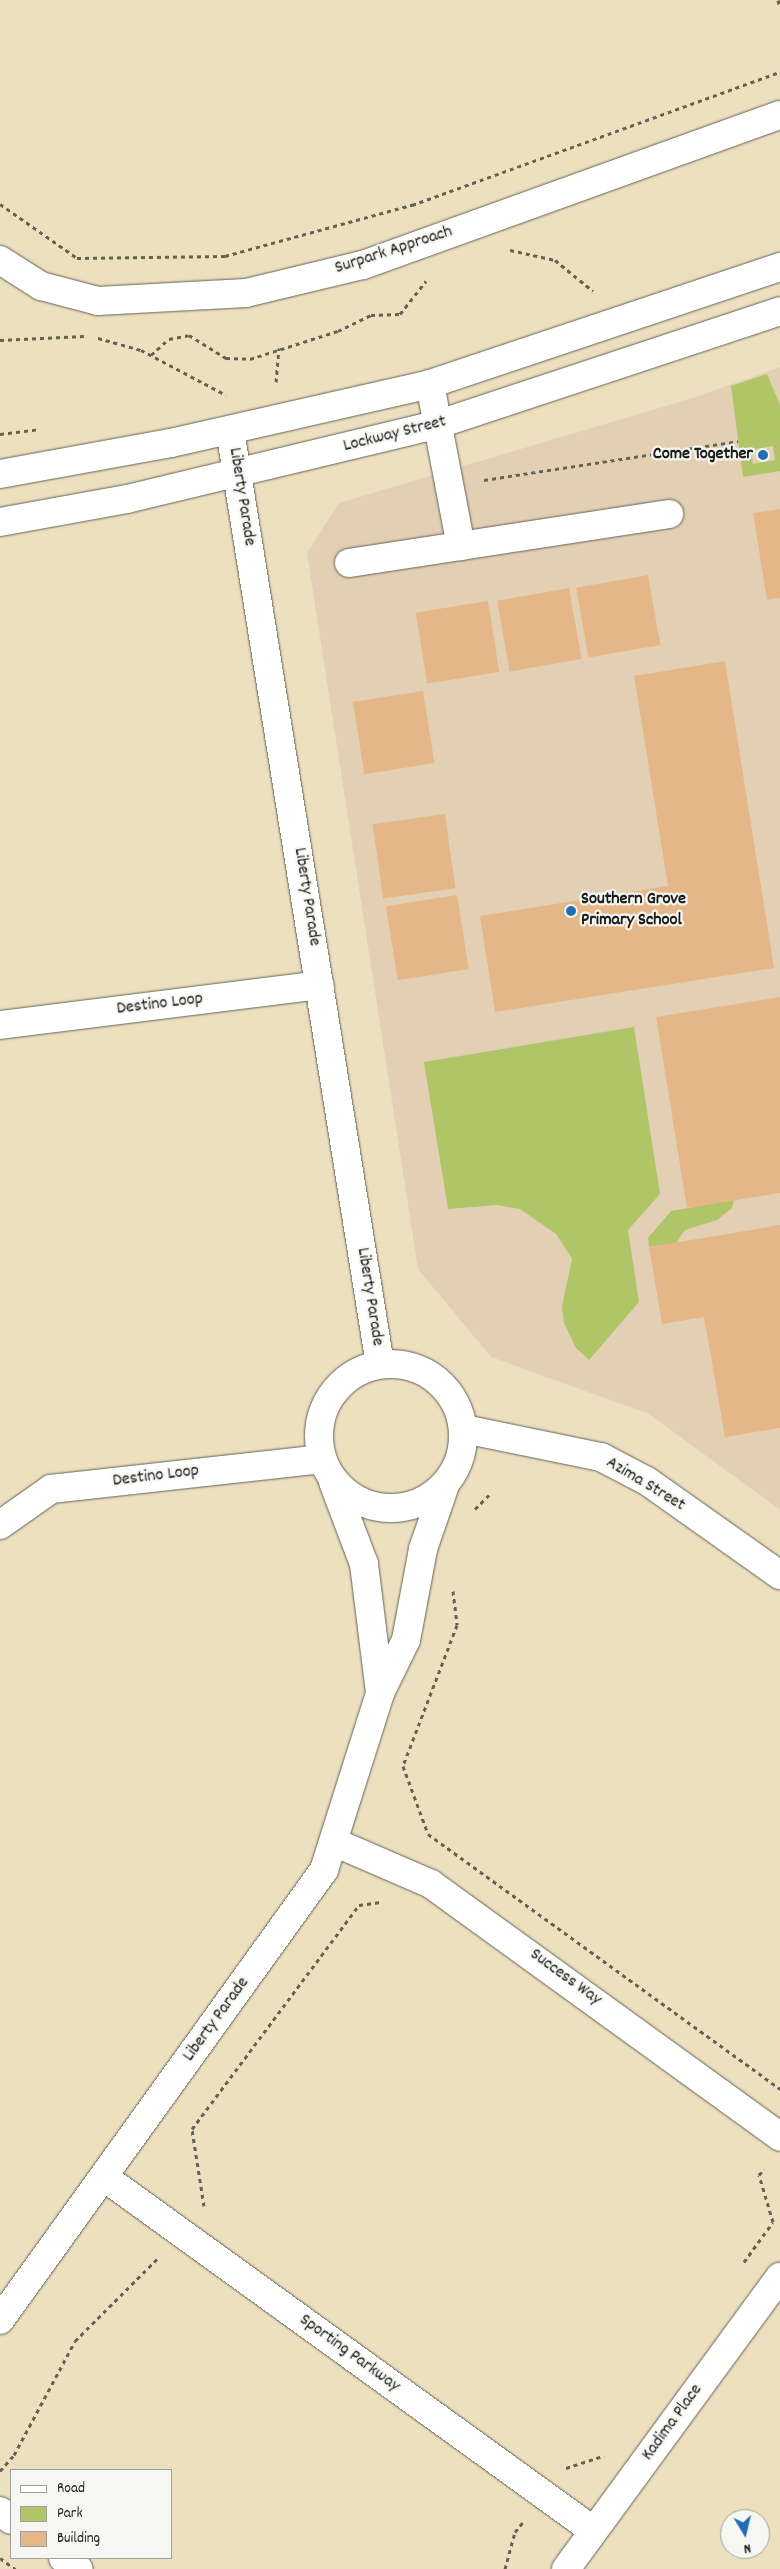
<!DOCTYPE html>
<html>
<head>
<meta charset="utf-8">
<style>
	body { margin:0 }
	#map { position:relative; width:780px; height:2569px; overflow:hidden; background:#ece0bf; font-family:Dekko,sans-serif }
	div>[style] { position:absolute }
	.built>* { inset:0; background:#e3d0b4 }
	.green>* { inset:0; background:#b0c468 }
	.building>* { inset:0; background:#e5b788; transform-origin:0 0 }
	.path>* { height:3px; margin-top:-1.5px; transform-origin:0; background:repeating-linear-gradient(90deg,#656155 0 4px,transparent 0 8px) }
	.roads { filter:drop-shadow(0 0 1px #656155) drop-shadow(0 0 1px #656155) }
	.minor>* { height:28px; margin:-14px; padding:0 14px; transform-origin:14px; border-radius:14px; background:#fff }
	.minor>.ring { margin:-14px; padding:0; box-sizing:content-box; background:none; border:28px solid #fff; border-radius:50% }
	.dots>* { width:14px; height:14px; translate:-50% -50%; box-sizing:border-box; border:2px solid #f6f6f2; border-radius:50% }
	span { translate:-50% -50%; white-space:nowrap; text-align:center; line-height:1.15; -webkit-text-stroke:4.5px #f6f6f2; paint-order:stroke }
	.street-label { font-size:18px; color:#1c1c1c }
	.poi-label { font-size:18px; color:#1c1c1c; font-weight:700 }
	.right { translate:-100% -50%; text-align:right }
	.left { translate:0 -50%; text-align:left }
	.legend { position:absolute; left:10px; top:2469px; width:162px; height:90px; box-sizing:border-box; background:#f6f6f2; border:1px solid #9f9f9c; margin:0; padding:6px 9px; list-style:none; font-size:15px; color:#1c1c1c }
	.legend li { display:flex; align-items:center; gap:10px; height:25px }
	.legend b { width:25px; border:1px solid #9f9f9c }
	.north { position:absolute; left:720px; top:2509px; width:50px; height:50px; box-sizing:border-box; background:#f6f6f2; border:1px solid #9f9f9c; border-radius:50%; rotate:171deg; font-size:14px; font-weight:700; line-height:20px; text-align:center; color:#1c1c1c }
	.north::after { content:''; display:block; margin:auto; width:18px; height:22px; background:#1f6fb2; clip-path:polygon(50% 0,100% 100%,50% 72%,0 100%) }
</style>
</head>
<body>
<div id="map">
	<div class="built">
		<div style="clip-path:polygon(780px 367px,780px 1510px,649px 1414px,491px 1357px,418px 1269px,307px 553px,339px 503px,693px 398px)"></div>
	</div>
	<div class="green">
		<div style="clip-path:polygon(evenodd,767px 374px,780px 405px,780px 471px,743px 477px,731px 386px,767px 374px,773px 446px,775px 460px,753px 464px,751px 450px,773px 446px)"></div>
		<div style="clip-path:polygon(634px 1027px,660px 1194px,628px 1230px,639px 1302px,589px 1360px,576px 1348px,564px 1323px,562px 1306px,572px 1259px,556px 1234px,520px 1209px,497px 1205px,448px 1209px,424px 1062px)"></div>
		<div style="clip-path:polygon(734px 1200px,732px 1208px,717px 1220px,685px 1230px,676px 1243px,649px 1247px,648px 1238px,671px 1211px)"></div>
	</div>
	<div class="building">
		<div style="clip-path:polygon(780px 509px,780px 598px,767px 600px,753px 513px)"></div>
		<div style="left:648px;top:575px;width:71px;height:73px;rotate:80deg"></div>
		<div style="left:569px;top:588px;width:72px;height:73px;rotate:80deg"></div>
		<div style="left:488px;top:601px;width:72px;height:73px;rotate:81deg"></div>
		<div style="clip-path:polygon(725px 661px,774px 968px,495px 1012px,480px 916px,668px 886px,634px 676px)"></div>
		<div style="left:423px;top:691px;width:73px;height:71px;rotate:81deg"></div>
		<div style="left:445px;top:814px;width:75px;height:73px;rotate:82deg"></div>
		<div style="left:457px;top:895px;width:75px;height:72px;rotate:81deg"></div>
		<div style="clip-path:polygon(780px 997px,780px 1193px,687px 1208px,656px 1017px)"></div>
		<div style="clip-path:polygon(780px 1225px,780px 1428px,725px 1437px,704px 1317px,662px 1324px,649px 1247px)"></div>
	</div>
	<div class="path">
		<div style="left:778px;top:0;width:7px;rotate:74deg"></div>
		<div style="left:0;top:204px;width:94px;rotate:35deg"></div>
		<div style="left:77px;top:258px;width:148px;rotate:-0.8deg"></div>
		<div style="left:225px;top:256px;width:194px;rotate:-15.3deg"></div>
		<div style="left:412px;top:205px;width:391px;rotate:-19.9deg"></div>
		<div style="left:510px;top:250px;width:46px;rotate:12.5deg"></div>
		<div style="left:555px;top:260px;width:49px;rotate:39.2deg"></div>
		<div style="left:98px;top:338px;width:45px;rotate:15.6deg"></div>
		<div style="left:141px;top:350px;width:96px;rotate:27.9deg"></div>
		<div style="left:0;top:340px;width:84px;rotate:-2.7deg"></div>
		<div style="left:151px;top:355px;width:24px;rotate:-42deg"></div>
		<div style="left:169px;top:339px;width:20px;rotate:-11deg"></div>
		<div style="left:189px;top:335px;width:44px;rotate:31.9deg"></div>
		<div style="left:226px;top:358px;width:24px;rotate:2deg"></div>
		<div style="left:250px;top:359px;width:92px;rotate:-17.7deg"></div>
		<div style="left:338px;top:331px;width:37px;rotate:-26deg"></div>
		<div style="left:371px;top:315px;width:29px;rotate:-2deg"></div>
		<div style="left:400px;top:314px;width:42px;rotate:-51.8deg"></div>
		<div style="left:276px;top:382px;width:34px;rotate:-85deg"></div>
		<div style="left:0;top:434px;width:38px;rotate:-7deg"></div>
		<div style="left:484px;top:480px;width:257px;rotate:-8.7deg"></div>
		<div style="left:475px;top:1509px;width:23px;rotate:-45deg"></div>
		<div style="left:453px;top:1591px;width:34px;rotate:83deg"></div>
		<div style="left:457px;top:1625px;width:151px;rotate:111deg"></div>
		<div style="left:403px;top:1766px;width:72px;rotate:69.8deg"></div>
		<div style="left:428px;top:1834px;width:435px;rotate:35.9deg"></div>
		<div style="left:204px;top:2206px;width:78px;rotate:-98.9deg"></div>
		<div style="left:192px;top:2129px;width:279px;rotate:-53.3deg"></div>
		<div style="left:359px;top:1905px;width:22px;rotate:-8deg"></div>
		<div style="left:744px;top:2262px;width:49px;rotate:-54.1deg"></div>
		<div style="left:773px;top:2222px;width:49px;rotate:-106.6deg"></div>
		<div style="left:759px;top:2175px;width:8px;rotate:-50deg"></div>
		<div style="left:566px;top:2468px;width:40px;rotate:-18deg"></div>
		<div style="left:0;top:2471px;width:21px;rotate:-49deg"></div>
		<div style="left:14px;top:2455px;width:129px;rotate:-61.8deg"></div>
		<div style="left:75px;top:2341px;width:116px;rotate:-45deg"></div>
		<div style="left:0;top:2558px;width:19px;rotate:36deg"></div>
		<div style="left:505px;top:2569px;width:38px;rotate:-75deg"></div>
		<div style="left:515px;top:2532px;width:13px;rotate:-51deg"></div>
	</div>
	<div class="roads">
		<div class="minor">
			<div style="left:0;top:260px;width:49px;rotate:32.4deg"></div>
			<div style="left:41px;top:286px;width:59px;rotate:14.7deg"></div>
			<div style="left:98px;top:301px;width:148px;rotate:-3.1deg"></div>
			<div style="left:246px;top:293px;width:120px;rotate:-13.5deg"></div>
			<div style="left:363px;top:265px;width:443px;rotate:-19.8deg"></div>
			<div style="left:430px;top:384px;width:165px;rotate:79.2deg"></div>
			<div style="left:230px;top:430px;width:946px;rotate:80.88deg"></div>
			<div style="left:0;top:474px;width:174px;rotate:-10.3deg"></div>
			<div style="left:171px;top:443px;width:266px;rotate:-12.8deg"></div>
			<div style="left:430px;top:384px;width:369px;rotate:-18.5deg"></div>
			<div style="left:0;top:522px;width:129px;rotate:-10.3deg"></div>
			<div style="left:127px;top:499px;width:321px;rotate:-13.5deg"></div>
			<div style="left:439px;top:424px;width:359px;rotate:-18.3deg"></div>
			<div style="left:349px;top:563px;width:324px;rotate:-8.7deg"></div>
			<div style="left:0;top:1025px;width:322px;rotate:-7.1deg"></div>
			<div class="ring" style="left:319px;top:1364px;width:116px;height:116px"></div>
			<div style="left:464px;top:1429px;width:140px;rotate:11.6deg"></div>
			<div style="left:601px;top:1457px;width:52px;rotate:27.6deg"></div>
			<div style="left:647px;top:1481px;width:163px;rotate:35.3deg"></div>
			<div style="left:333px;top:1482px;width:88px;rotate:69.3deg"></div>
			<div style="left:364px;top:1564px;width:130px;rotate:82.9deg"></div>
			<div style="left:0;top:1525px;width:62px;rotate:-35.2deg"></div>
			<div style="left:51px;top:1489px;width:273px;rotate:-6.3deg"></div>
			<div style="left:336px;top:1843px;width:103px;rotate:23.3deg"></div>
			<div style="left:431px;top:1884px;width:431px;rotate:35.9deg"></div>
			<div style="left:104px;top:2177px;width:604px;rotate:35.85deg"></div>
			<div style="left:0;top:2320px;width:555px;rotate:-54.25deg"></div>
			<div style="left:324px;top:1870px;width:186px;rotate:-72.4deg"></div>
			<div style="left:380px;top:1693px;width:59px;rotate:-63.9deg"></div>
			<div style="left:406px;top:1640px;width:93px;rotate:-79.4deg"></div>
			<div style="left:423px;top:1549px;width:68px;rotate:-71deg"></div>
			<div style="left:0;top:2511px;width:14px;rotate:39deg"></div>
			<div style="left:63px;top:2558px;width:19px;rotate:35deg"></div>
			<div style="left:566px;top:2569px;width:362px;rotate:-53.8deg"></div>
		</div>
	</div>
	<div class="dots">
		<div style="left:763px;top:455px;background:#1f6fb2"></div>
		<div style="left:571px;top:911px;background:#1f6fb2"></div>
	</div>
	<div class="street-label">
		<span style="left:394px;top:251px;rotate:-18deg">Surpark Approach</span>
		<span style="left:395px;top:435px;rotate:-14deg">Lockway Street</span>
		<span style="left:241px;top:497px;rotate:81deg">Liberty Parade</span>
		<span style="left:306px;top:897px;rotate:81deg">Liberty Parade</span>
		<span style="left:160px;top:1005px;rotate:-7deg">Destino Loop</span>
		<span style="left:369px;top:1297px;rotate:81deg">Liberty Parade</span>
		<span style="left:156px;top:1477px;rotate:-7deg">Destino Loop</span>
		<span style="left:645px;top:1485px;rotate:31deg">Azima Street</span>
		<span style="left:565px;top:1978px;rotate:36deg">Success Way</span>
		<span style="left:217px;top:2020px;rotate:-54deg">Liberty Parade</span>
		<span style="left:349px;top:2354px;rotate:36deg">Sporting Parkway</span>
		<span style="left:673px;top:2423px;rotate:-54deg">Kadima Place</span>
	</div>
	<div class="poi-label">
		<span class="right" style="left:753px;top:455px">Come Together</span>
		<span class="left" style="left:581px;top:911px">Southern Grove<br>Primary School</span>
	</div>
	<ul class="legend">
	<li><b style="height:6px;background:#fff"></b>Road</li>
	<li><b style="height:14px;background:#b0c468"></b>Park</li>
	<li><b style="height:14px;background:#e5b788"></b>Building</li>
	</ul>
	<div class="north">N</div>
</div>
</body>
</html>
